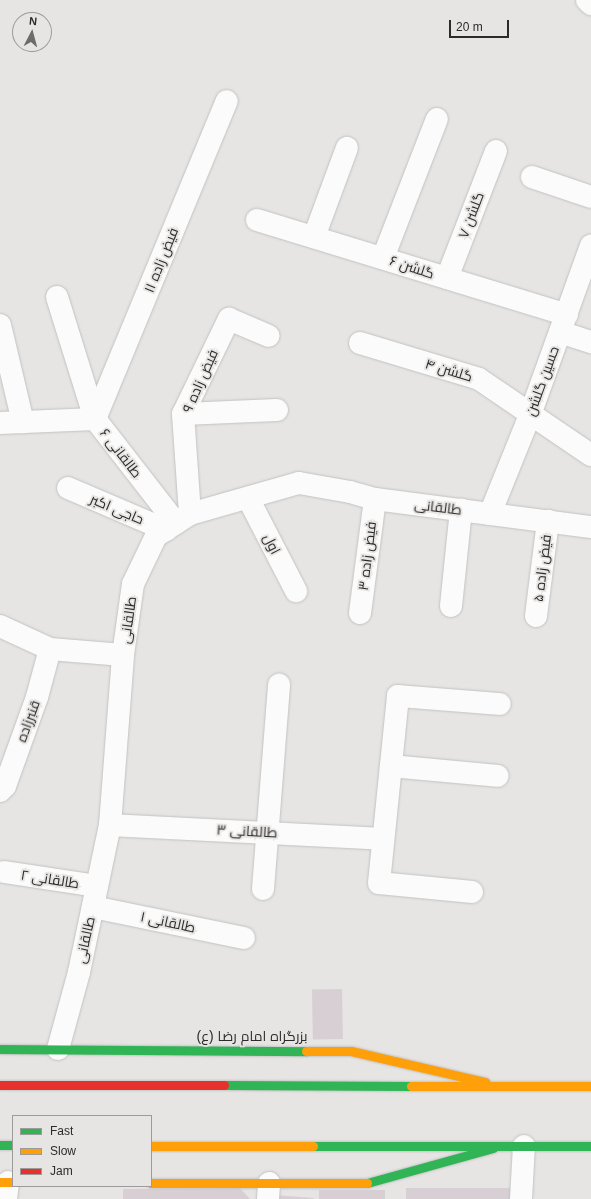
<!DOCTYPE html>
<html>
<head>
<meta charset="utf-8">
<style>
	body { margin:0 }
	#map { position:relative; width:591px; height:1199px; overflow:hidden; background:#e6e5e4; font-family:Arial,Cairo,sans-serif }
	div>[style] { position:absolute }
	.building>* { inset:0; background:#d7cfd4; transform-origin:0 0 }
	.roads { filter:drop-shadow(0 0 1px #c3c2c1) drop-shadow(0 0 1px #c3c2c1) }
	.street>* { height:22px; margin:-11px; padding:0 11px; transform-origin:11px; border-radius:11px; background:#fbfbfb }
	.fast>* { height:9px; margin:-4.5px; padding:0 4.5px; transform-origin:4.5px; border-radius:4.5px; background:#30b455 }
	.slow>* { height:9px; margin:-4.5px; padding:0 4.5px; transform-origin:4.5px; border-radius:4.5px; background:#ff9f0a }
	.jam>* { height:9px; margin:-4.5px; padding:0 4.5px; transform-origin:4.5px; border-radius:4.5px; background:#e5322d }
	span { translate:-50% -50%; white-space:nowrap; text-align:center; line-height:1.15; -webkit-text-stroke:3.5px #e7e5e3; paint-order:stroke }
	.street-label { font-size:14px; color:#2c2b2a }
	.legend { position:absolute; left:12px; top:1115px; width:140px; height:72px; box-sizing:border-box; background:#e7e5e3; border:1px solid #9c9b99; margin:0; padding:5px 7px; list-style:none; font-size:12px; color:#2c2b2a }
	.legend li { display:flex; align-items:center; gap:8px; height:20px }
	.legend b { width:20px; border:1px solid #9c9b99 }
	.north { position:absolute; left:12px; top:12px; width:40px; height:40px; box-sizing:border-box; background:#e7e5e3; border:1px solid #9c9b99; border-radius:50%; rotate:6deg; font-size:11px; font-weight:700; line-height:16px; text-align:center; color:#2c2b2a }
	.north::after { content:''; display:block; margin:auto; width:14px; height:18px; background:#6d6c6b; clip-path:polygon(50% 0,100% 100%,50% 72%,0 100%) }
	.scale { position:absolute; left:449px; top:20px; width:60px; height:18px; box-sizing:border-box; border:2px solid #2c2b2a; border-top:0; padding-left:5px; font-size:12px; line-height:14px; white-space:nowrap; color:#2c2b2a; -webkit-text-stroke:3px #e7e5e3; paint-order:stroke }
</style>
</head>
<body>
<div id="map">
	<div class="building">
		<div style="left:342px;top:989px;width:50px;height:30px;rotate:89deg"></div>
		<div style="clip-path:polygon(240px 1188px,250px 1199px,123px 1199px,123px 1189px)"></div>
		<div style="left:510px;top:1188px;width:11px;height:104px;rotate:90deg"></div>
		<div style="left:319px;top:1190px;width:66px;height:9px"></div>
		<div style="clip-path:polygon(274px 1195px,314px 1198px,314px 1199px,273px 1199px)"></div>
	</div>
	<div class="roads">
		<div class="street">
			<div style="left:587px;top:0;width:6px;rotate:45deg"></div>
			<div style="left:532px;top:177px;width:62px;rotate:18.7deg"></div>
			<div style="left:257px;top:220px;width:324px;rotate:17deg"></div>
			<div style="left:314px;top:237px;width:95px;rotate:-69.7deg"></div>
			<div style="left:383px;top:258px;width:149px;rotate:-68.8deg"></div>
			<div style="left:447px;top:278px;width:136px;rotate:-68.9deg"></div>
			<div style="left:57px;top:297px;width:128px;rotate:72.7deg"></div>
			<div style="left:0;top:325px;width:100px;rotate:76.7deg"></div>
			<div style="left:560px;top:332px;width:33px;rotate:18deg"></div>
			<div style="left:360px;top:343px;width:124px;rotate:16.8deg"></div>
			<div style="left:479px;top:379px;width:135px;rotate:34.2deg"></div>
			<div style="left:183px;top:414px;width:94px;rotate:-2.4deg"></div>
			<div style="left:95px;top:419px;width:344px;rotate:-67.5deg"></div>
			<div style="left:0;top:423px;width:95px;rotate:-2.4deg"></div>
			<div style="left:95px;top:419px;width:132px;rotate:52.1deg"></div>
			<div style="left:68px;top:488px;width:107px;rotate:23.2deg"></div>
			<div style="left:248px;top:498px;width:105px;rotate:62.7deg"></div>
			<div style="left:190px;top:514px;width:100px;rotate:-94deg"></div>
			<div style="left:183px;top:414px;width:106px;rotate:-64.2deg"></div>
			<div style="left:229px;top:319px;width:43px;rotate:23deg"></div>
			<div style="left:490px;top:514px;width:107px;rotate:-68deg"></div>
			<div style="left:530px;top:415px;width:180px;rotate:-70.2deg"></div>
			<div style="left:451px;top:606px;width:97px;rotate:-84.1deg"></div>
			<div style="left:360px;top:613px;width:115px;rotate:-82.5deg"></div>
			<div style="left:536px;top:616px;width:96px;rotate:-82.8deg"></div>
			<div style="left:0;top:626px;width:55px;rotate:24.7deg"></div>
			<div style="left:50px;top:649px;width:73px;rotate:4.7deg"></div>
			<div style="left:391px;top:766px;width:107px;rotate:5.3deg"></div>
			<div style="left:0;top:791px;width:7px;rotate:-45deg"></div>
			<div style="left:5px;top:786px;width:95px;rotate:-70.2deg"></div>
			<div style="left:37px;top:697px;width:50px;rotate:-74.8deg"></div>
			<div style="left:110px;top:825px;width:273px;rotate:2.9deg"></div>
			<div style="left:4px;top:872px;width:94px;rotate:8.6deg"></div>
			<div style="left:263px;top:889px;width:205px;rotate:-85.5deg"></div>
			<div style="left:472px;top:892px;width:93px;rotate:-174.5deg"></div>
			<div style="left:379px;top:883px;width:188px;rotate:-84.2deg"></div>
			<div style="left:398px;top:696px;width:102px;rotate:4.5deg"></div>
			<div style="left:93px;top:907px;width:154px;rotate:11.6deg"></div>
			<div style="left:58px;top:1049px;width:80px;rotate:-74.7deg"></div>
			<div style="left:79px;top:972px;width:150px;rotate:-78.1deg"></div>
			<div style="left:110px;top:825px;width:170px;rotate:-85.6deg"></div>
			<div style="left:123px;top:655px;width:72px;rotate:-82deg"></div>
			<div style="left:133px;top:584px;width:53px;rotate:-64.4deg"></div>
			<div style="left:156px;top:536px;width:40px;rotate:-32.9deg"></div>
			<div style="left:190px;top:514px;width:113px;rotate:-15.9deg"></div>
			<div style="left:299px;top:483px;width:52px;rotate:10deg"></div>
			<div style="left:350px;top:492px;width:26px;rotate:16deg"></div>
			<div style="left:375px;top:499px;width:218px;rotate:7.4deg"></div>
			<div style="left:6px;top:1199px;width:17px;rotate:-83deg"></div>
			<div style="left:268px;top:1199px;width:16px;rotate:-86deg"></div>
			<div style="left:521px;top:1199px;width:53px;rotate:-86.8deg"></div>
		</div>
		<div class="fast">
			<div style="left:0;top:1049px;width:306px;rotate:0.4deg"></div>
			<div style="left:224px;top:1085px;width:187px;rotate:0.3deg"></div>
			<div style="left:0;top:1145px;width:13px"></div>
			<div style="left:313px;top:1146px;width:278px"></div>
			<div style="left:367px;top:1183px;width:131px;rotate:-15.5deg"></div>
		</div>
		<div class="slow">
			<div style="left:306px;top:1051px;width:45px"></div>
			<div style="left:351px;top:1051px;width:138px;rotate:13deg"></div>
			<div style="left:411px;top:1086px;width:180px"></div>
			<div style="left:151px;top:1146px;width:162px"></div>
			<div style="left:0;top:1182px;width:13px"></div>
			<div style="left:151px;top:1183px;width:216px"></div>
		</div>
		<div class="jam">
			<div style="left:0;top:1085px;width:224px"></div>
		</div>
	</div>
	<div class="street-label">
		<span style="left:471px;top:215px;rotate:-69deg">گلشن ۷</span>
		<span style="left:161px;top:260px;rotate:-68deg">فیض زاده ۱۱</span>
		<span style="left:412px;top:267px;rotate:18deg">گلشن ۶</span>
		<span style="left:449px;top:370px;rotate:17deg">گلشن ۴</span>
		<span style="left:200px;top:381px;rotate:-66deg">فیض زاده ۹</span>
		<span style="left:542px;top:381px;rotate:-70deg">حسین گلشن</span>
		<span style="left:121px;top:453px;rotate:52deg">طالقانی ۶</span>
		<span style="left:438px;top:507px;rotate:7deg">طالقانی</span>
		<span style="left:117px;top:509px;rotate:23deg">حاجی اکبر</span>
		<span style="left:272px;top:544px;rotate:63deg">اول</span>
		<span style="left:367px;top:556px;rotate:-83deg">فیض زاده ۳</span>
		<span style="left:542px;top:568px;rotate:-83deg">فیض زاده ۵</span>
		<span style="left:128px;top:620px;rotate:-82deg">طالقانی</span>
		<span style="left:28px;top:721px;rotate:-70deg">قنبرزاده</span>
		<span style="left:247px;top:831px;rotate:3deg">طالقانی ۳</span>
		<span style="left:50px;top:879px;rotate:9deg">طالقانی ۲</span>
		<span style="left:168px;top:922px;rotate:12deg">طالقانی ۱</span>
		<span style="left:85px;top:940px;rotate:-78deg">طالقانی</span>
		<span style="left:252px;top:1036px">بزرگراه امام رضا (ع)</span>
	</div>
	<ul class="legend">
	<li><b style="height:5px;background:#30b455"></b>Fast</li>
	<li><b style="height:5px;background:#ff9f0a"></b>Slow</li>
	<li><b style="height:5px;background:#e5322d"></b>Jam</li>
	</ul>
	<div class="north">N</div>
	<div class="scale">20 m</div>
</div>
</body>
</html>
